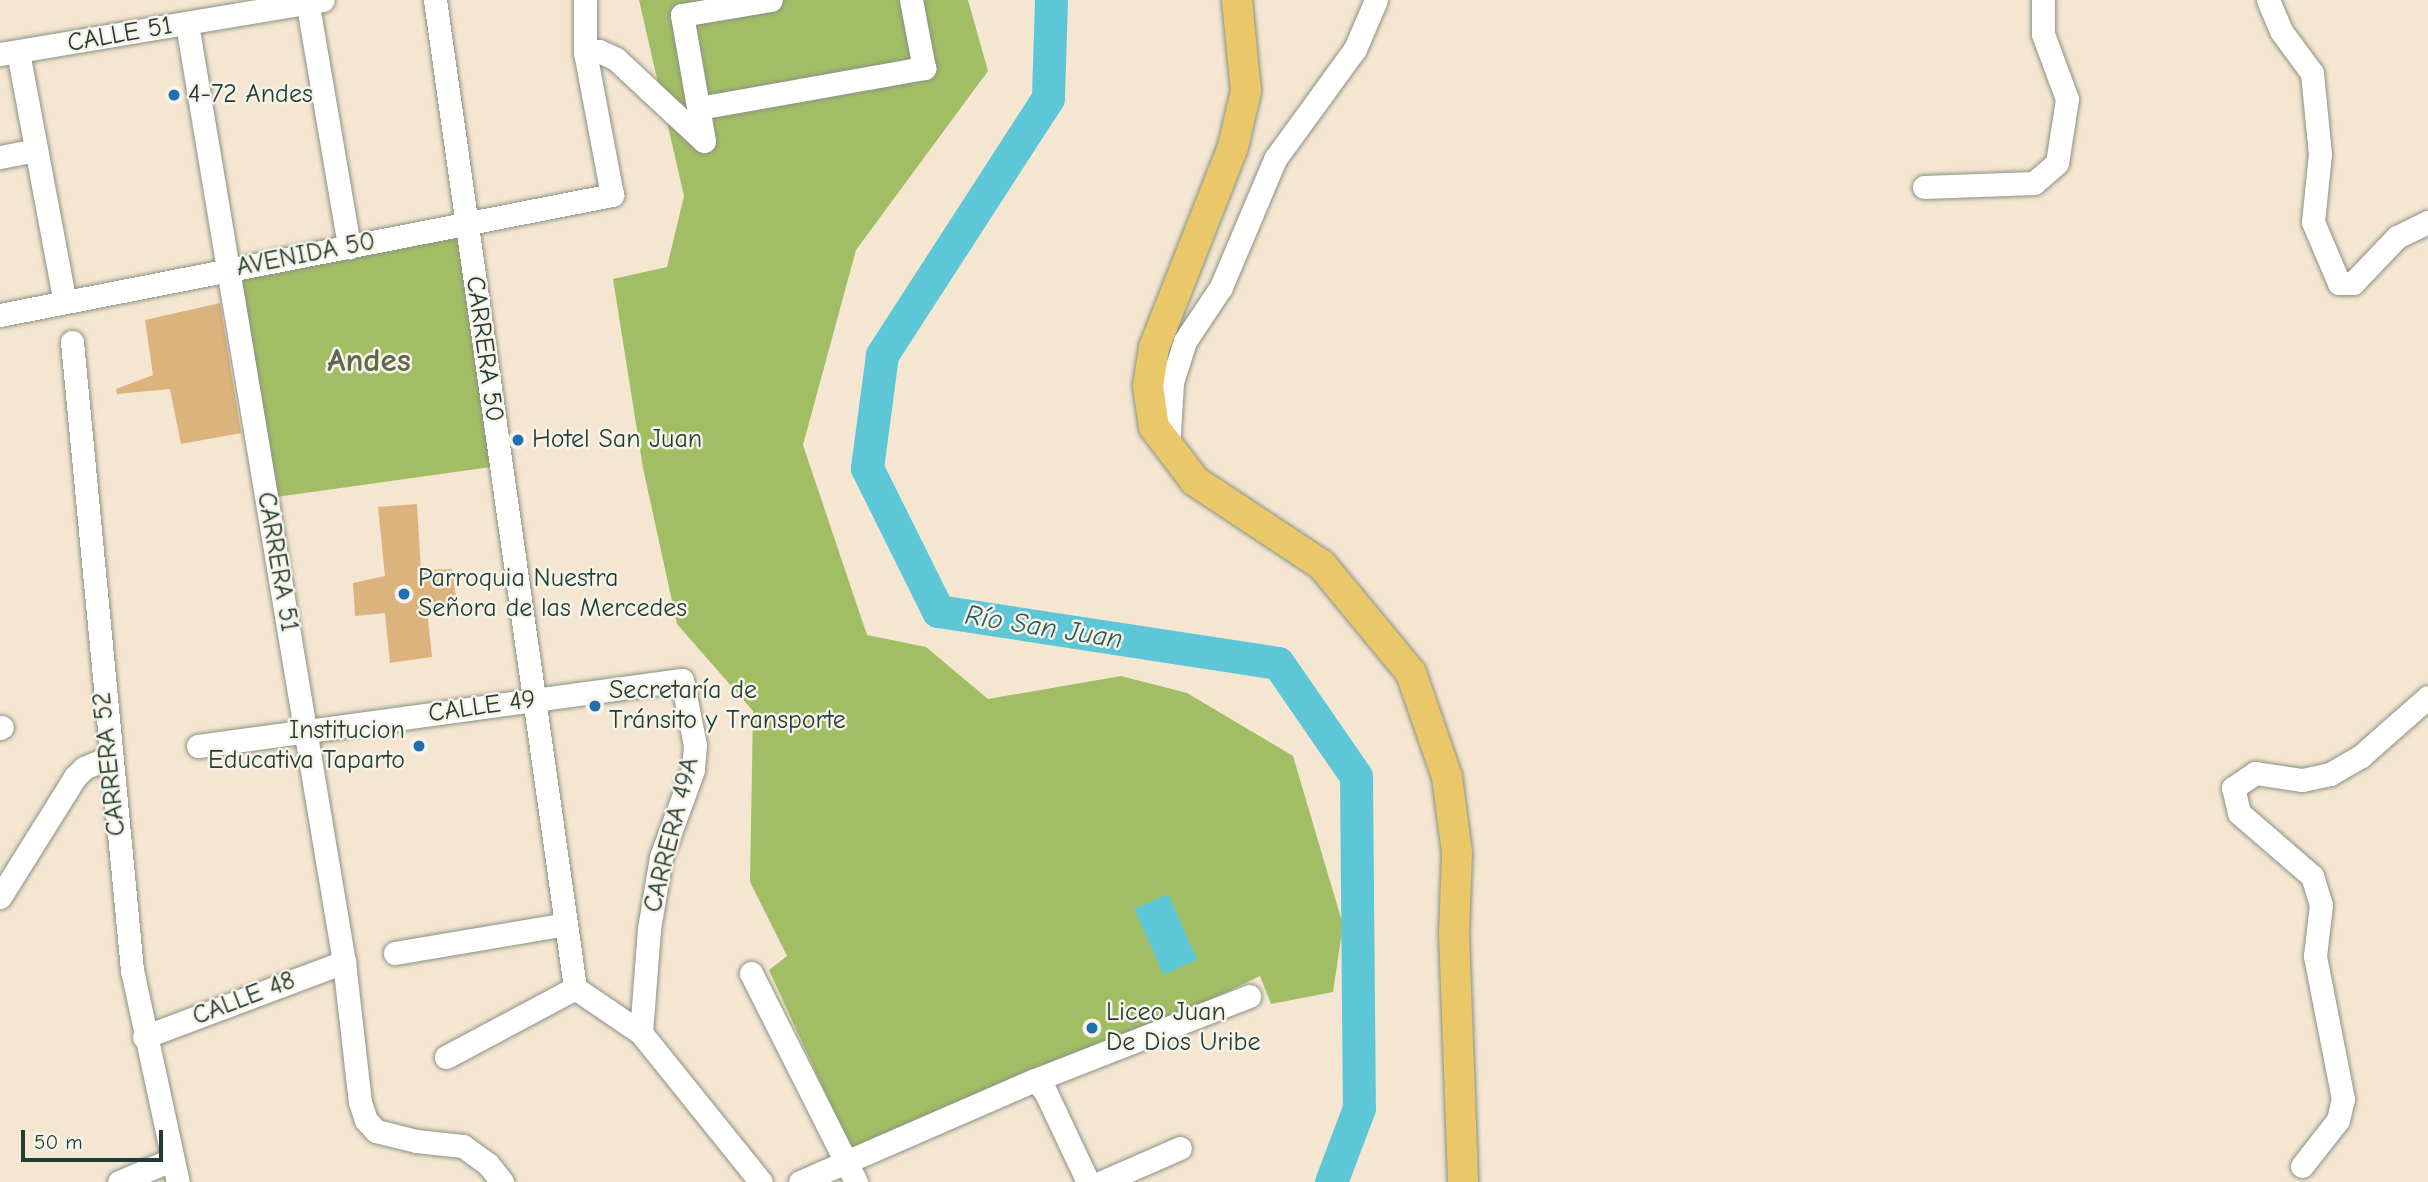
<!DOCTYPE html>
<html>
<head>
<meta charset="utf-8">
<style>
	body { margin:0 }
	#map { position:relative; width:2428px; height:1182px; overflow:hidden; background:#f5e6d2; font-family:"Comic Neue",sans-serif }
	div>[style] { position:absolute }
	.green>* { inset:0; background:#a2be65; transform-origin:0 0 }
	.water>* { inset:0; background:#5dc7d8; transform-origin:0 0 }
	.river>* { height:33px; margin:-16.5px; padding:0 16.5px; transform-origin:16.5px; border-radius:16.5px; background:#5dc7d8 }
	.building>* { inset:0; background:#dcb27d }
	.roads { filter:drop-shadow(0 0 2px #8a9283) drop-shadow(0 0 2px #8a9283) }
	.minor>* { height:23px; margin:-11.5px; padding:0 11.5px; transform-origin:11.5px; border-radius:11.5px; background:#fff }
	.major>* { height:30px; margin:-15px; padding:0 15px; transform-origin:15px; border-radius:15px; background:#eac769 }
	.dots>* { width:19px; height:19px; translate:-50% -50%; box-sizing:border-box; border:4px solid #f7f3e8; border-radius:50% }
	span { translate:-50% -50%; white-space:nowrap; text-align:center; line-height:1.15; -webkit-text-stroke:5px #f7f3e8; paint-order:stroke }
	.street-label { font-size:26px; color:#1f3d34 }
	.poi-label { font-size:26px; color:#1f3d34 }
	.left { translate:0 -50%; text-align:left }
	.right { translate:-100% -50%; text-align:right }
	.water-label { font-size:28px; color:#2b5955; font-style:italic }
	.district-label { font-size:33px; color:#61664e; font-weight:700 }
	.scale { position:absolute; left:21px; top:1130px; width:142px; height:32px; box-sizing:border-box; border:4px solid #1f3d34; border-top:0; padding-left:9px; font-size:21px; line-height:24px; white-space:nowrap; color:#1f3d34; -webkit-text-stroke:5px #f7f3e8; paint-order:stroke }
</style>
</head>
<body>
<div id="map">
	<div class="green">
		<div style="clip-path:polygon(639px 0,968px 0,988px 71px,856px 250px,803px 445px,867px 635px,926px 647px,988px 699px,1121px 676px,1187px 693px,1293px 756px,1343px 925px,1333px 992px,1271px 1004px,1260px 976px,1187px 1011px,852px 1151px,769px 970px,787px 956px,750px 882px,753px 711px,677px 624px,643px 468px,613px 279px,667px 267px,684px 196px)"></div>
		<div style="left:466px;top:224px;width:244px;height:242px;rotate:82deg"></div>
	</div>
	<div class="water">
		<div style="left:1168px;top:894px;width:72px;height:37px;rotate:66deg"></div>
	</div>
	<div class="river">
		<div style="left:1051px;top:0;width:98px;rotate:91.8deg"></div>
		<div style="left:1048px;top:98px;width:306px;rotate:122.9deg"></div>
		<div style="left:882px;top:355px;width:114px;rotate:97.6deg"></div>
		<div style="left:867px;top:468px;width:160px;rotate:63.6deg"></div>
		<div style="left:938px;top:611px;width:344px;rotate:8.7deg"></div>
		<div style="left:1278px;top:663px;width:137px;rotate:55.4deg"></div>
		<div style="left:1356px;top:776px;width:332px;rotate:89.5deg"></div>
		<div style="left:1359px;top:1108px;width:79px;rotate:110.7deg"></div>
	</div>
	<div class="building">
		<div style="clip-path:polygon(220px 303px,241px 433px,181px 444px,170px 389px,117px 394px,116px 389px,153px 375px,145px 320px)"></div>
		<div style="clip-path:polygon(417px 504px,421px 570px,452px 569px,457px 605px,427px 609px,432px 657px,390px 663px,385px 613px,355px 616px,353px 583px,385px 576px,378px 507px)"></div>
	</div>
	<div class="roads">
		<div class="minor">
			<div style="left:307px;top:0;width:251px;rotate:80.3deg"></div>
			<div style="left:435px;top:0;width:998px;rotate:81.93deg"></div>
			<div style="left:2268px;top:0;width:34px;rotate:67deg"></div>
			<div style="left:2281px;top:31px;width:52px;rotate:53.6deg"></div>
			<div style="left:2312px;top:73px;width:81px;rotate:84.4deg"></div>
			<div style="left:2320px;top:154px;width:68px;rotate:95.9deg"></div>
			<div style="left:2313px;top:222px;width:66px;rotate:66.9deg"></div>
			<div style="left:2339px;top:283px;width:14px"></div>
			<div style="left:2353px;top:283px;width:64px;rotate:-46.3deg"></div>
			<div style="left:2397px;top:237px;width:34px;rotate:-26deg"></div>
			<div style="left:187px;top:24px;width:951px;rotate:80.5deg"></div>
			<div style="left:344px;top:962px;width:141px;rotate:83.5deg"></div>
			<div style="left:360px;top:1102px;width:19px;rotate:72deg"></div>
			<div style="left:366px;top:1120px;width:15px;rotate:48deg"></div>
			<div style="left:376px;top:1131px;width:41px;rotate:14deg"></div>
			<div style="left:416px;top:1141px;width:47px;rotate:6.1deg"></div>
			<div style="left:463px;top:1146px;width:31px;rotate:36deg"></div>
			<div style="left:488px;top:1164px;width:23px;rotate:52deg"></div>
			<div style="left:18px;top:52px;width:254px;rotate:79.4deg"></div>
			<div style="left:585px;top:52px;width:14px;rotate:-4deg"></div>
			<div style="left:599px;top:51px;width:19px;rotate:25deg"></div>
			<div style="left:616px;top:59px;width:120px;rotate:43deg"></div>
			<div style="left:0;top:54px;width:327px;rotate:-9.5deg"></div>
			<div style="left:699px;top:108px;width:229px;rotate:-10.1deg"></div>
			<div style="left:924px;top:68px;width:69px;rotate:-100.8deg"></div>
			<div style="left:704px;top:141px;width:128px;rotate:-99.9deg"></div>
			<div style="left:682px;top:15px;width:90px;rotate:-9.6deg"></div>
			<div style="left:0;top:157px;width:37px;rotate:-11deg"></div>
			<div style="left:1924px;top:187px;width:110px;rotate:-2.1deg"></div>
			<div style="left:2034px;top:183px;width:30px;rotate:-41deg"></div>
			<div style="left:2057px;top:163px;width:65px;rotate:-81.1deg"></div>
			<div style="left:2067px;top:99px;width:69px;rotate:-110.3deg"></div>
			<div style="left:2043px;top:34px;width:34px;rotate:-90deg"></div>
			<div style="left:0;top:315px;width:624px;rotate:-11.09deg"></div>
			<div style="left:612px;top:195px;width:146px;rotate:-100.7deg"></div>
			<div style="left:585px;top:52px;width:52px;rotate:-90deg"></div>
			<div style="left:72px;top:342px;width:631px;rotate:84.54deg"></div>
			<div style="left:132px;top:970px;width:217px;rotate:77.8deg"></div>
			<div style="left:1168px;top:448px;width:66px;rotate:-86.5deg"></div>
			<div style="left:1172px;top:382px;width:43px;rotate:-72.4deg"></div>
			<div style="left:1185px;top:341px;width:65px;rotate:-56.3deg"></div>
			<div style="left:1221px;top:287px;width:139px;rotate:-67.1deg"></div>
			<div style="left:1275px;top:159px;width:136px;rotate:-54deg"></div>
			<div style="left:1355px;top:49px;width:53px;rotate:-66.8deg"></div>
			<div style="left:0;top:728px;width:2px;rotate:-27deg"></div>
			<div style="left:198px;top:746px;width:488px;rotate:-7.8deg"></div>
			<div style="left:682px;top:680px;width:66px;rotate:78.7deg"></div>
			<div style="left:695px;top:745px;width:25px;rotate:95deg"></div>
			<div style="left:693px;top:770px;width:93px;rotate:110.2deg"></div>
			<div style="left:661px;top:857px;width:73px;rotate:99.5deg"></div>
			<div style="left:649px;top:929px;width:104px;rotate:94.4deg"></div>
			<div style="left:0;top:897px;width:142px;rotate:-58deg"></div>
			<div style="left:75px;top:777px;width:13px;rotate:-45deg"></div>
			<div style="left:84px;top:768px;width:26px;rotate:-23deg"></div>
			<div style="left:395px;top:953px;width:173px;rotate:-9.6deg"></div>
			<div style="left:751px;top:973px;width:234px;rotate:63.3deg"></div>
			<div style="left:575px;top:988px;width:80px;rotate:34.3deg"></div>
			<div style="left:641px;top:1033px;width:191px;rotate:51.2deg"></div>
			<div style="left:144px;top:1037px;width:214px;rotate:-20.6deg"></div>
			<div style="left:446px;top:1057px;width:146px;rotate:-28.1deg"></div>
			<div style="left:1035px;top:1080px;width:15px;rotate:48deg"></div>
			<div style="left:1045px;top:1091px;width:101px;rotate:64.7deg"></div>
			<div style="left:2302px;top:1166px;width:58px;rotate:-52deg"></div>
			<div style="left:2338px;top:1120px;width:22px;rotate:-77deg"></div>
			<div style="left:2343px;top:1099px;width:146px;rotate:-101.1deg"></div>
			<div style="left:2315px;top:956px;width:51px;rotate:-83.3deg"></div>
			<div style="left:2321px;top:905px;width:30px;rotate:-107deg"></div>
			<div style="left:2312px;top:876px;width:96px;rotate:-139.2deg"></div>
			<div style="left:2239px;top:813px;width:26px;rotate:-103deg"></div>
			<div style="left:2233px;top:788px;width:27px;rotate:-34deg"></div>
			<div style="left:2255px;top:773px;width:48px;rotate:8.5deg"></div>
			<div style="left:2302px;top:780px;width:29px;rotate:-12deg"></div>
			<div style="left:2330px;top:774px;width:36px;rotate:-30deg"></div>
			<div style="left:2361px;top:756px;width:89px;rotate:-41.4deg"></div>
			<div style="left:119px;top:1182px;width:56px;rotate:-22.9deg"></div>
			<div style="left:800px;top:1182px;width:256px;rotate:-23.5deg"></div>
			<div style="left:1035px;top:1080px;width:230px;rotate:-21.4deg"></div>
			<div style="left:1102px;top:1182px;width:85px;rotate:-23.6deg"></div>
		</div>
		<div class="major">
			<div style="left:1237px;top:0;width:91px;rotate:84.4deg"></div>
			<div style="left:1246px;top:91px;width:57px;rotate:103.1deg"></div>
			<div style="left:1233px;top:147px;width:216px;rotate:111.5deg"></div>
			<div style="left:1154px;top:348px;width:38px;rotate:99deg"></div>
			<div style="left:1148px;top:386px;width:41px;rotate:81.7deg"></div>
			<div style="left:1154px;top:427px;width:68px;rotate:52.8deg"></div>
			<div style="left:1195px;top:481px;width:152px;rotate:33.5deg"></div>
			<div style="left:1322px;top:565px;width:140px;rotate:50.5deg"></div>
			<div style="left:1411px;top:673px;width:110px;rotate:70.9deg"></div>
			<div style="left:1447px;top:777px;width:77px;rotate:82.5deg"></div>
			<div style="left:1457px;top:853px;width:80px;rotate:92.1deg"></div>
			<div style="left:1454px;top:933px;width:249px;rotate:87.9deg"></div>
		</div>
	</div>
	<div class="dots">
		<div style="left:174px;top:95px;background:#1f6fb2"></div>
		<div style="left:518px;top:440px;background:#1f6fb2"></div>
		<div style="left:404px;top:594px;background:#1f6fb2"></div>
		<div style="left:595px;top:706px;background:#1f6fb2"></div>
		<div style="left:419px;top:746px;background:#1f6fb2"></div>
		<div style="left:1092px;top:1028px;background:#1f6fb2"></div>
	</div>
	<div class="street-label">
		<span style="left:120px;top:35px;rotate:-10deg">CALLE 51</span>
		<span style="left:306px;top:255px;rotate:-11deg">AVENIDA 50</span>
		<span style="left:484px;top:349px;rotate:82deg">CARRERA 50</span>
		<span style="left:277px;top:562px;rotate:80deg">CARRERA 51</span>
		<span style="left:482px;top:707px;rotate:-8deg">CALLE 49</span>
		<span style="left:110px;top:764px;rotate:-96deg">CARRERA 52</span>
		<span style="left:672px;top:835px;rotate:-76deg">CARRERA 49A</span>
		<span style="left:244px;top:999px;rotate:-21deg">CALLE 48</span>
	</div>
	<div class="poi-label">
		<span class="left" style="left:188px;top:95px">4-72 Andes</span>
		<span class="left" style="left:532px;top:440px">Hotel San Juan</span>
		<span class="left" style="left:418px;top:594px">Parroquia Nuestra<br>Señora de las Mercedes</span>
		<span class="left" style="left:609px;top:706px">Secretaría de<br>Tránsito y Transporte</span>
		<span class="right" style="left:405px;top:746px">Institucion<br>Educativa Taparto</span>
		<span class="left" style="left:1106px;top:1028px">Liceo Juan<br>De Dios Uribe</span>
	</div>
	<div class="water-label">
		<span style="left:1044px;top:627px;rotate:9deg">Río San Juan</span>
	</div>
	<div class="district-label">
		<span style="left:369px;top:361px">Andes</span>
	</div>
	<div class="scale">50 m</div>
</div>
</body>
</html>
